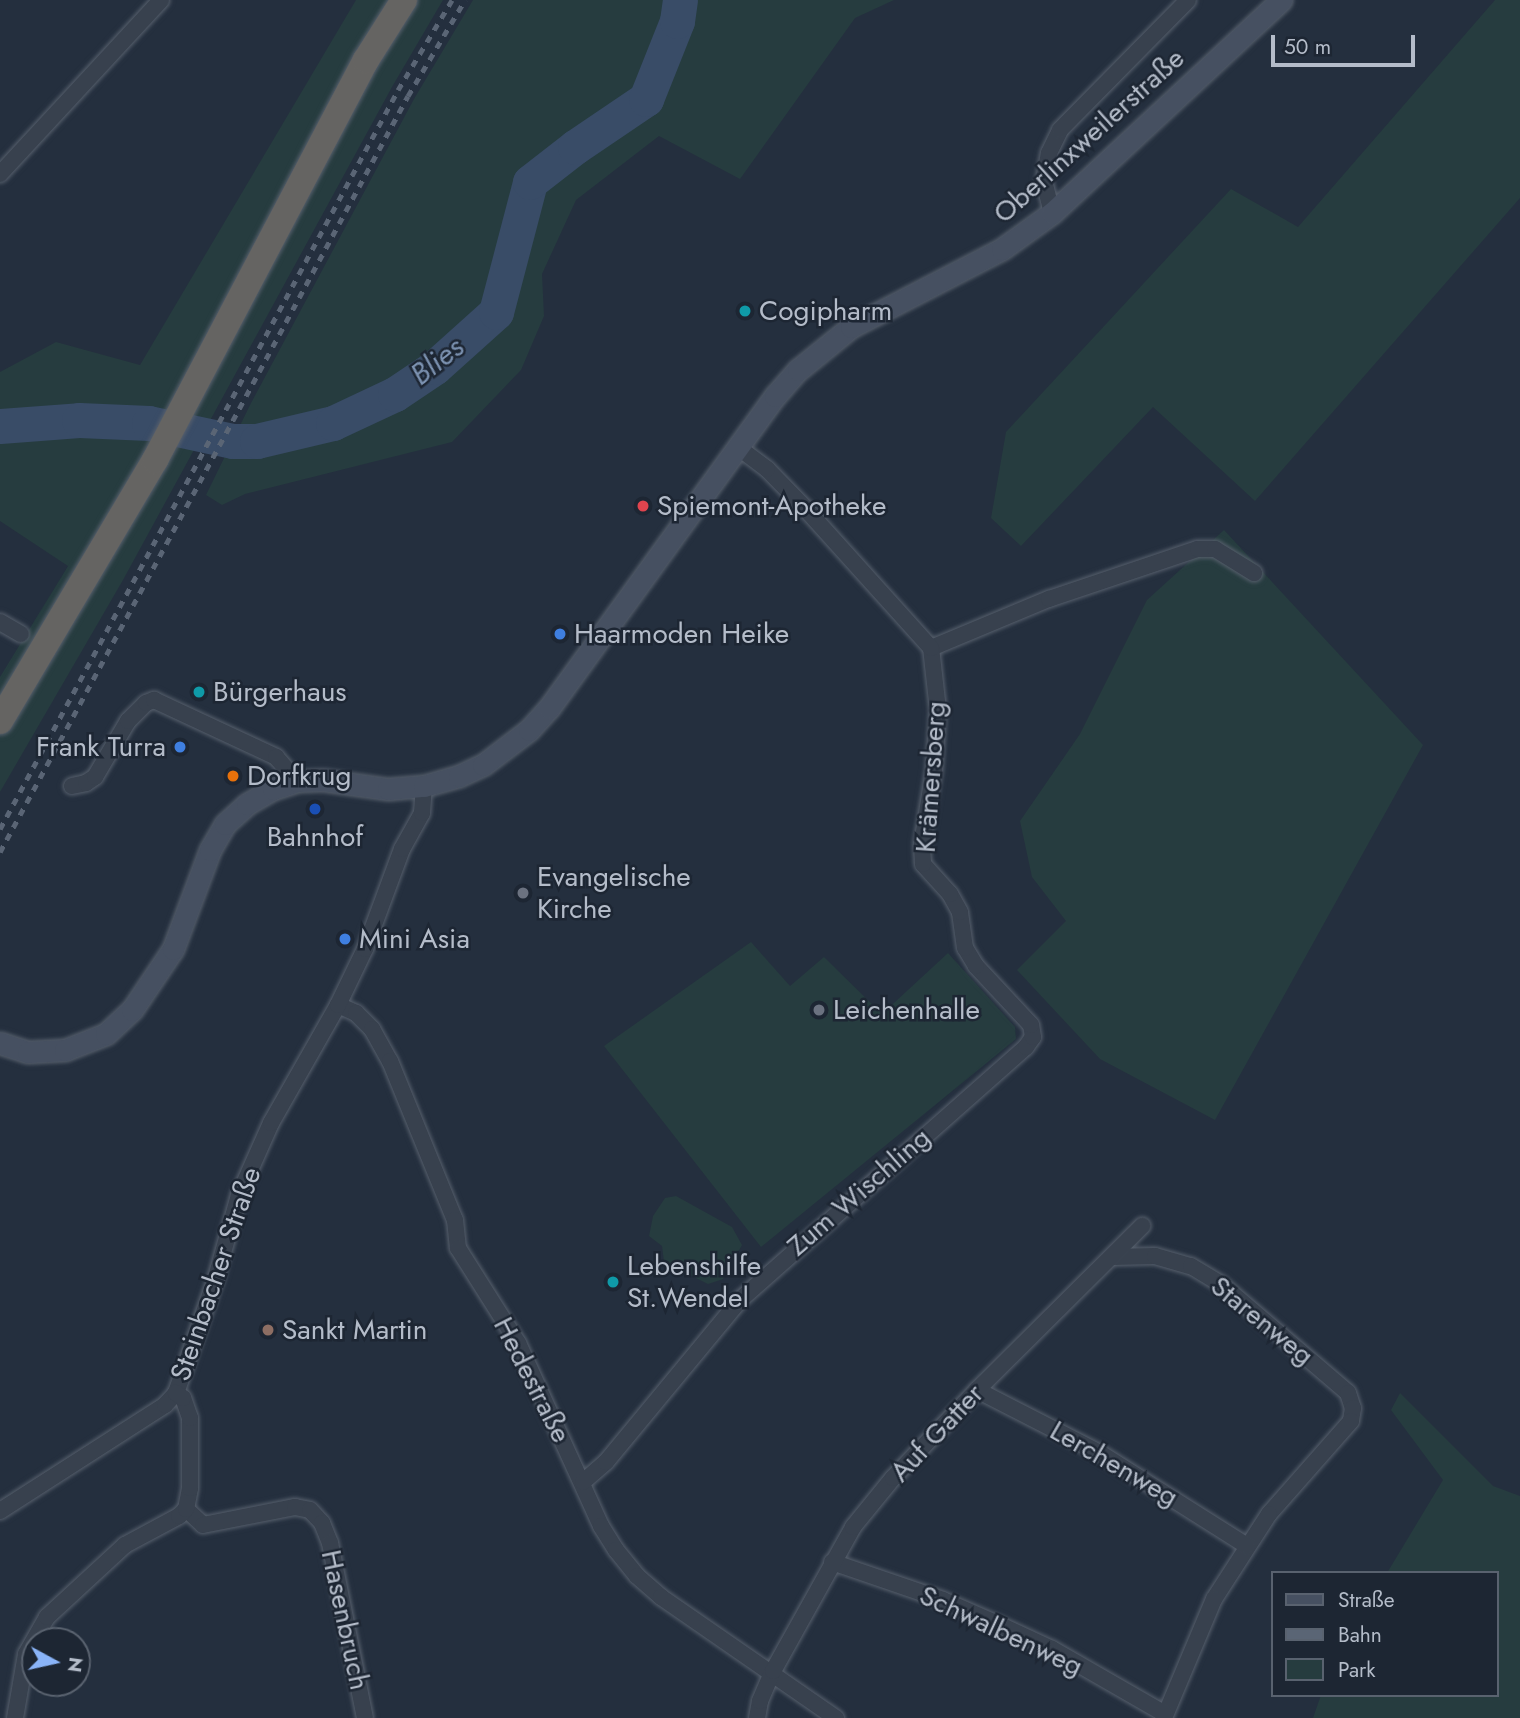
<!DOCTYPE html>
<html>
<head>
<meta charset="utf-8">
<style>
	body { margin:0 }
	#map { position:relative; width:1520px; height:1718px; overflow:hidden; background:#242f3e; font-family:Jost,sans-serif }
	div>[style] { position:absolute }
	.green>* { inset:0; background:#263c3f }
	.river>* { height:35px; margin:-17.5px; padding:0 17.5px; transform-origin:17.5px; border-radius:17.5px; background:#394c67 }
	.roads { filter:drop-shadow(0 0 2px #565f6c) drop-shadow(0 0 2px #565f6c) }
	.minor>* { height:16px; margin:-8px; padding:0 8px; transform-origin:8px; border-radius:8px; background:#38414e }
	.secondary>* { height:21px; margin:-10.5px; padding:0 10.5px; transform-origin:10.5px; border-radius:10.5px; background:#465061 }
	.trunk>* { height:26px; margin:-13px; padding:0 13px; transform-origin:13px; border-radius:13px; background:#656462 }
	.rail>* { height:5px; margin-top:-2.5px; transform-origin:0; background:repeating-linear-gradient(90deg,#5a6575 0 7px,transparent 0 14px) }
	.dots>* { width:19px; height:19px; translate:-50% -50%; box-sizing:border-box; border:4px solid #1d2633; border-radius:50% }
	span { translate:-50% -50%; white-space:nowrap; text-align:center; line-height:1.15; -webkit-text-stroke:5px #1d2633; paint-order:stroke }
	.street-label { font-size:28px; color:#b4bcc9 }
	.poi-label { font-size:28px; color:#b4bcc9 }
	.left { translate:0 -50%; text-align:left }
	.right { translate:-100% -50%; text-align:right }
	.water-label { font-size:30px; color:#7c92b1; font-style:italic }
	.legend { position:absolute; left:1271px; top:1571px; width:228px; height:126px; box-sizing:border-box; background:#1d2633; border:2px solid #59626f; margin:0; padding:9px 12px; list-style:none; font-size:21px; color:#b4bcc9 }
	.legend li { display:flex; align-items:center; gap:14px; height:35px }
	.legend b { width:35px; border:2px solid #59626f }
	.north { position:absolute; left:21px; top:1627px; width:70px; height:70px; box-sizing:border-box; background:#1d2633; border:2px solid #59626f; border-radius:50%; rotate:98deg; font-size:19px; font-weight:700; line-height:28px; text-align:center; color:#b4bcc9 }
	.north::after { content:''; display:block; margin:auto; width:24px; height:32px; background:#8ab4f8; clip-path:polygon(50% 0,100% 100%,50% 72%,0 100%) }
	.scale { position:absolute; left:1271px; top:35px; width:144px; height:32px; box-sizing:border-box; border:4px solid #b4bcc9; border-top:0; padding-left:9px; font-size:21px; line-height:24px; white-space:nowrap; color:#b4bcc9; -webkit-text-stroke:5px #1d2633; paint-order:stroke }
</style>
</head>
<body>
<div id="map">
	<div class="green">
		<div style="clip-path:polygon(356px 0,443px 0,392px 87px,123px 580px,0 792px,0 677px,68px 566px,0 521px,0 372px,56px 342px,140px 365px)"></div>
		<div style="clip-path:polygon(473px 0,894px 0,855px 18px,740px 179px,659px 136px,576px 200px,542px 274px,544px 316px,521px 370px,452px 442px,245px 494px,222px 505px,206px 495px,251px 403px,414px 99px)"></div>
		<div style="clip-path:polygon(1495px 0,1520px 0,1520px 198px,1255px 501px,1153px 407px,1021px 546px,991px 518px,1006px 432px,1231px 189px,1298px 227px)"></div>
		<div style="clip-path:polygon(1224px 530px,1423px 745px,1215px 1120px,1100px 1059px,1017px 970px,1066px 921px,1032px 877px,1020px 821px,1080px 734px,1147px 600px)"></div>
		<div style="clip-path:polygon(751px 942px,790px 986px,824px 957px,882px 1014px,948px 953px,1015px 1027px,1016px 1039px,761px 1247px,604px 1046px)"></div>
		<div style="clip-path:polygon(676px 1196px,732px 1227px,742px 1245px,723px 1279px,708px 1284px,664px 1262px,662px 1246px,649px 1236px,653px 1216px,665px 1198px)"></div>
		<div style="clip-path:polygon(1400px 1393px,1493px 1486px,1520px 1496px,1520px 1718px,1313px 1718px,1321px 1695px,1497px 1695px,1497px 1573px,1387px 1573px,1443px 1480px,1391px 1410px)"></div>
	</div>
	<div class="river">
		<div style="left:0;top:426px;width:79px;rotate:-4.3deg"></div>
		<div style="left:79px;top:420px;width:70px;rotate:2.5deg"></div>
		<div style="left:149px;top:423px;width:86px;rotate:12.1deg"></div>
		<div style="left:233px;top:441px;width:24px"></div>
		<div style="left:257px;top:441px;width:78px;rotate:-13.3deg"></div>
		<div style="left:333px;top:423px;width:68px;rotate:-25.1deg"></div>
		<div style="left:395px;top:394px;width:48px;rotate:-34deg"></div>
		<div style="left:435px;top:367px;width:82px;rotate:-42deg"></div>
		<div style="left:496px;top:312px;width:134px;rotate:-75.3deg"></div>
		<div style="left:530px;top:182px;width:57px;rotate:-37.9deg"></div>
		<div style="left:575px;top:147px;width:86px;rotate:-34.1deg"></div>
		<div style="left:646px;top:99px;width:84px;rotate:-68.3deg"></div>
		<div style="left:677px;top:21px;width:21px;rotate:-82deg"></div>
	</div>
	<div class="roads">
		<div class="minor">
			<div style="left:0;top:174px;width:237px;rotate:-47.2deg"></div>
			<div style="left:1052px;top:213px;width:33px;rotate:-104deg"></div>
			<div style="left:1044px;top:181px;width:28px;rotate:-80deg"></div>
			<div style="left:1049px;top:153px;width:25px;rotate:-64deg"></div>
			<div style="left:1060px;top:130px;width:182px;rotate:-45.4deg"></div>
			<div style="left:0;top:622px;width:24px;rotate:30deg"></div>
			<div style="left:931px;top:648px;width:128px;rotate:-22.6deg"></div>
			<div style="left:1049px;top:599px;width:157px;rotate:-18.6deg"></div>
			<div style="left:1198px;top:549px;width:17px"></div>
			<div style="left:1215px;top:549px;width:46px;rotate:31.6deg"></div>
			<div style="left:72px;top:786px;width:14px;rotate:-12deg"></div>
			<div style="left:86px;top:783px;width:11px;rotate:-34deg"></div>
			<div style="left:95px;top:777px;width:65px;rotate:-59.5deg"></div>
			<div style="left:128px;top:721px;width:25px;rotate:-45deg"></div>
			<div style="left:146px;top:703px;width:9px;rotate:-21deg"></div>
			<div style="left:154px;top:700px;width:135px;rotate:25deg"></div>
			<div style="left:276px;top:757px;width:32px;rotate:49deg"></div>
			<div style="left:338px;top:1005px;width:20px;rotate:24deg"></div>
			<div style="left:356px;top:1013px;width:23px;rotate:45deg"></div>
			<div style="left:372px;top:1029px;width:37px;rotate:61deg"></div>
			<div style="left:390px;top:1061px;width:172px;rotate:67.8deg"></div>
			<div style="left:455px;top:1220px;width:28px;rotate:84deg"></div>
			<div style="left:458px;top:1248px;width:112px;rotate:57.7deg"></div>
			<div style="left:518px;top:1343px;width:201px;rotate:65.6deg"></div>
			<div style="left:601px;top:1526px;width:28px;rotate:58deg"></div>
			<div style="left:616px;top:1550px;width:33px;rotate:51deg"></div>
			<div style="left:637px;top:1576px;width:32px;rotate:41deg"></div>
			<div style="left:661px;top:1597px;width:213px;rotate:34.7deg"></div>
			<div style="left:1112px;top:1257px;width:43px;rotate:-1.3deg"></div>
			<div style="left:1155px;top:1256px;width:37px;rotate:16deg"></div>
			<div style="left:1191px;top:1266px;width:35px;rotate:31deg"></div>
			<div style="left:1221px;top:1284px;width:167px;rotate:40.6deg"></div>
			<div style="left:1348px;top:1393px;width:16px;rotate:72deg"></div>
			<div style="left:1353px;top:1408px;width:13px;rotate:99deg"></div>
			<div style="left:1351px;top:1421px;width:124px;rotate:131.4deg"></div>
			<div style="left:1269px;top:1514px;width:101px;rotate:122.9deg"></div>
			<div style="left:1214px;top:1599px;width:129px;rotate:112.8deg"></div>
			<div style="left:977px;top:1390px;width:138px;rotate:27.1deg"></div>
			<div style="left:1100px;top:1453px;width:174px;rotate:32.3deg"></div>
			<div style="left:583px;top:1482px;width:30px;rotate:-41deg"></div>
			<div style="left:606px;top:1462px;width:210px;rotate:-50.4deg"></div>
			<div style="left:740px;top:1300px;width:382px;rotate:-41.5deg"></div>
			<div style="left:1026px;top:1047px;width:12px;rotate:-55deg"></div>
			<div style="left:1033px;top:1037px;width:12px;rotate:-99deg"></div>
			<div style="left:1031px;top:1025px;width:81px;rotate:-133deg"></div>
			<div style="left:976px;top:966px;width:21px;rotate:-121deg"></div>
			<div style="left:965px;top:948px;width:36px;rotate:-98deg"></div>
			<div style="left:960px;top:912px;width:21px;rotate:-119deg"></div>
			<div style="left:950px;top:894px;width:40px;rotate:-132deg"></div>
			<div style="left:923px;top:864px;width:20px;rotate:-93deg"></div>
			<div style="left:922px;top:844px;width:75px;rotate:-80.8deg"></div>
			<div style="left:934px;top:770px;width:60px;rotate:-86.2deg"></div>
			<div style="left:938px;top:710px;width:62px;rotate:-96.4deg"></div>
			<div style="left:931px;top:648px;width:187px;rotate:-132deg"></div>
			<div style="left:806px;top:509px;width:56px;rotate:-134.3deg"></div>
			<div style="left:767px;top:469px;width:36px;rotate:-143deg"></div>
			<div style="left:186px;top:1509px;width:23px;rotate:43deg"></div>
			<div style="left:203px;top:1525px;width:94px;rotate:-11.1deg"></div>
			<div style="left:295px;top:1507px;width:15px;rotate:11deg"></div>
			<div style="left:310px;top:1510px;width:18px;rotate:47deg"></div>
			<div style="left:322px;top:1523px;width:22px;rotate:68deg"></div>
			<div style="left:330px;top:1543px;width:178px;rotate:78.7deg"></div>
			<div style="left:0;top:1511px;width:196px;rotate:-32.7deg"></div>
			<div style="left:165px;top:1405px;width:16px;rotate:-47deg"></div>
			<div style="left:176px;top:1393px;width:122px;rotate:-70.8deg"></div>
			<div style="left:216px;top:1278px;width:86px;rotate:-74.5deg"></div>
			<div style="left:239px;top:1195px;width:79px;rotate:-66deg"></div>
			<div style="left:271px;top:1123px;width:136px;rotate:-60.4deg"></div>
			<div style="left:338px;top:1005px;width:62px;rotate:-64.3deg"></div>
			<div style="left:365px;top:949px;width:107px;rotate:-69.7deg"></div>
			<div style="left:402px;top:849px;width:41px;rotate:-60.9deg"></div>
			<div style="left:422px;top:813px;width:27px;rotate:-86deg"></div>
			<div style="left:832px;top:1562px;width:117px;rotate:18.9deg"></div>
			<div style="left:943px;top:1600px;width:60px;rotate:23.6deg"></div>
			<div style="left:998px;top:1624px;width:60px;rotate:24.8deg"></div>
			<div style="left:1052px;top:1649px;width:130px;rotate:29.9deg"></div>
			<div style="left:15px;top:1718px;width:65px;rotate:-80.2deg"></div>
			<div style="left:26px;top:1654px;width:43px;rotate:-60.4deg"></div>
			<div style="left:47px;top:1617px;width:106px;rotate:-42.7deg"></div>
			<div style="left:125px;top:1545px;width:61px;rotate:-28.2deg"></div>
			<div style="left:179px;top:1516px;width:10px;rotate:-45deg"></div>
			<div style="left:186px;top:1509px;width:21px;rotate:-79deg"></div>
			<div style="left:190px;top:1488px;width:70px;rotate:-90deg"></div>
			<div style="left:190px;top:1418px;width:21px;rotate:-109deg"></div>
			<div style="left:183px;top:1398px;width:9px;rotate:-144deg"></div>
			<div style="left:757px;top:1718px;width:17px;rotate:-80deg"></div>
			<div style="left:760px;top:1701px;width:33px;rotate:-67deg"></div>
			<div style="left:773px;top:1671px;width:165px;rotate:-60.9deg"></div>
			<div style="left:853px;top:1527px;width:63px;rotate:-50.8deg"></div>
			<div style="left:893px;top:1478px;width:122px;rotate:-46.3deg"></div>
			<div style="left:977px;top:1390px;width:233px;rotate:-44.8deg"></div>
		</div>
		<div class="secondary">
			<div style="left:0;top:1043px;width:29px;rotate:18deg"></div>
			<div style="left:28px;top:1052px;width:37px;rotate:-3deg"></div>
			<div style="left:65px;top:1050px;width:44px;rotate:-21.3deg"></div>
			<div style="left:106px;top:1034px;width:35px;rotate:-43deg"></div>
			<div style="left:132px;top:1010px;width:73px;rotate:-56.1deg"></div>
			<div style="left:173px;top:949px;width:106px;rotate:-69.5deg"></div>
			<div style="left:210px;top:850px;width:30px;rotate:-60deg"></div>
			<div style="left:225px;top:824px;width:30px;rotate:-42deg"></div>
			<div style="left:247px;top:804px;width:30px;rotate:-30deg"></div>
			<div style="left:273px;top:789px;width:25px;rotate:-18deg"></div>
			<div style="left:297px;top:781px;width:26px;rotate:-2deg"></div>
			<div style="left:323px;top:780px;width:66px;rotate:7.9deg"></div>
			<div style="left:388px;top:789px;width:36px;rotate:-5deg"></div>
			<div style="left:424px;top:786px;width:36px;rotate:-16deg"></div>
			<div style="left:459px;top:776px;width:26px;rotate:-25deg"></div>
			<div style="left:483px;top:765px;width:58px;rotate:-37.3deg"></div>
			<div style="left:529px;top:730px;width:30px;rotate:-48deg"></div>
			<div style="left:549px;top:708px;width:385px;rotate:-54.1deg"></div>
			<div style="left:775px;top:396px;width:35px;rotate:-49deg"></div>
			<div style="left:798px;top:370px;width:68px;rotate:-39.1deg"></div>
			<div style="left:851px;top:327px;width:170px;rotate:-27.3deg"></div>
			<div style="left:1002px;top:249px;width:62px;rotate:-35.8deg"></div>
			<div style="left:1052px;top:213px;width:313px;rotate:-42.9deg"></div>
		</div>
		<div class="trunk">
			<div style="left:0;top:721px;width:304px;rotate:-59.3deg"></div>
			<div style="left:155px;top:460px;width:452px;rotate:-62.2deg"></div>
			<div style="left:366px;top:60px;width:71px;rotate:-57.7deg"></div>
		</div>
	</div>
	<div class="rail">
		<div style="left:0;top:829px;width:839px;rotate:-61.69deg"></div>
		<div style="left:398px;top:90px;width:105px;rotate:-59deg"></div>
		<div style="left:0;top:852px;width:859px;rotate:-61.65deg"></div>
		<div style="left:408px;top:96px;width:112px;rotate:-59.3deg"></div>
	</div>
	<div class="dots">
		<div style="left:745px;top:311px;background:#0f9aa8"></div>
		<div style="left:643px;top:506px;background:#e0444e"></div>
		<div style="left:560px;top:634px;background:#3f7fe0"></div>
		<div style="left:199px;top:692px;background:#0f9aa8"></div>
		<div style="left:180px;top:747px;background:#3f7fe0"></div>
		<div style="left:233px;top:776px;background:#e8710a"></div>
		<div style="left:315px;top:809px;background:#1a4fb4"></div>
		<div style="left:523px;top:893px;background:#6b7280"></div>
		<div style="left:345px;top:939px;background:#3f7fe0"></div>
		<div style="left:819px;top:1010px;background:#6b7280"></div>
		<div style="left:613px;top:1282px;background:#0f9aa8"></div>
		<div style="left:268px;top:1330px;background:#8d6e63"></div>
	</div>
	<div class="street-label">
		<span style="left:1089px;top:136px;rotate:-42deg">Oberlinxweilerstraße</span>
		<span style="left:931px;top:777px;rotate:-86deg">Krämersberg</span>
		<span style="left:859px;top:1192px;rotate:-41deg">Zum Wischling</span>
		<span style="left:216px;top:1274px;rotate:-71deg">Steinbacher Straße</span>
		<span style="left:1262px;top:1321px;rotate:39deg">Starenweg</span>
		<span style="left:532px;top:1380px;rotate:63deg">Hedestraße</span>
		<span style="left:937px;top:1433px;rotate:-47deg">Auf Gatter</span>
		<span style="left:1114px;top:1464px;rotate:30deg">Lerchenweg</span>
		<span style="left:345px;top:1620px;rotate:78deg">Hasenbruch</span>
		<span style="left:1001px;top:1631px;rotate:25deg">Schwalbenweg</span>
	</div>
	<div class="poi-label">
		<span class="left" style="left:759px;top:311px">Cogipharm</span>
		<span class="left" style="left:657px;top:506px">Spiemont-Apotheke</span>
		<span class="left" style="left:574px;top:634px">Haarmoden Heike</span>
		<span class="left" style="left:213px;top:692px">Bürgerhaus</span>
		<span class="right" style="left:166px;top:747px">Frank Turra</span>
		<span class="left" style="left:247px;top:776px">Dorfkrug</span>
		<span style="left:315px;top:837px">Bahnhof</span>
		<span class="left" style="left:537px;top:893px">Evangelische<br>Kirche</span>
		<span class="left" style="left:359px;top:939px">Mini Asia</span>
		<span class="left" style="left:833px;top:1010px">Leichenhalle</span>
		<span class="left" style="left:627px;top:1282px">Lebenshilfe<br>St.Wendel</span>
		<span class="left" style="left:282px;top:1330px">Sankt Martin</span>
	</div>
	<div class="water-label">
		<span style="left:437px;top:361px;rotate:-38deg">Blies</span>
	</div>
	<ul class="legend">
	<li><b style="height:9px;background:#465061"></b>Straße</li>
	<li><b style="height:9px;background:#5a6575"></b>Bahn</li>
	<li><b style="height:19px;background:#263c3f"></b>Park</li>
	</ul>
	<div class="north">N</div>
	<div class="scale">50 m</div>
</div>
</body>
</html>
